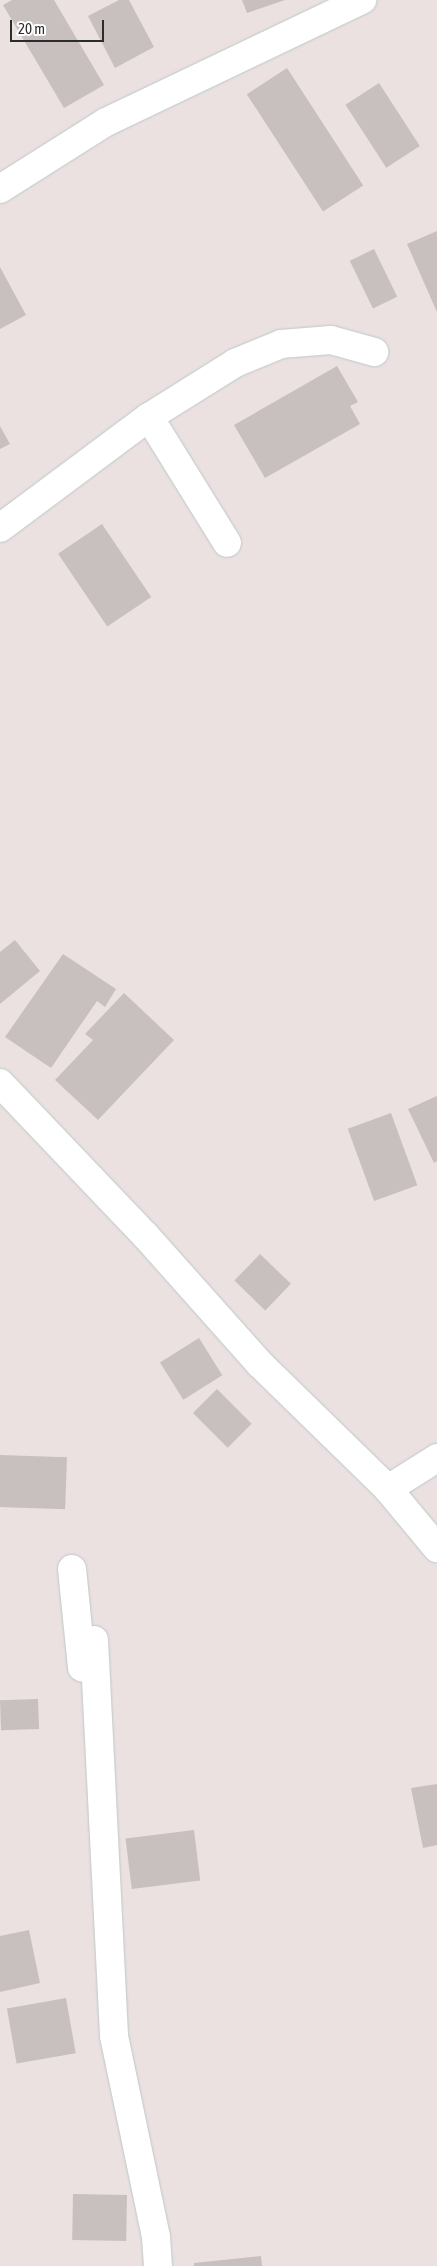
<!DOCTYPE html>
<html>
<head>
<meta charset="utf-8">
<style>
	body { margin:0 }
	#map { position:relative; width:437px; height:2266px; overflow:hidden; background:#ece1e1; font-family:"Asap Condensed",sans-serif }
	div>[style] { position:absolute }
	.building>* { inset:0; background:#c8bfbf; transform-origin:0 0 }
	.roads { filter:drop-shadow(0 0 1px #bec8c9) drop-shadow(0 0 1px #bec8c9) }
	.minor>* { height:28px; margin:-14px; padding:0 14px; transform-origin:14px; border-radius:14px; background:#fff }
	span { translate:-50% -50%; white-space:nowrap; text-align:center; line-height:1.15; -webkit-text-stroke:4px #fff; paint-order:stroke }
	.scale { position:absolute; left:10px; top:20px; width:94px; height:22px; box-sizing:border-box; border:2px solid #2c2c2c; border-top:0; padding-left:6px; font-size:15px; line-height:18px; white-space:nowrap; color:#2c2c2c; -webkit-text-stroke:4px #fff; paint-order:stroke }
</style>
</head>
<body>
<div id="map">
	<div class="building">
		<div style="clip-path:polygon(12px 0,54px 0,104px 85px,64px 108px,3px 5px)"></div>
		<div style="clip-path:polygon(119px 0,129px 0,154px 47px,115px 68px,88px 16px)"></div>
		<div style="clip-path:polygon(242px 0,285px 0,247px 13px)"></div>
		<div style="left:287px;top:68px;width:140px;height:48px;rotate:57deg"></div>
		<div style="left:379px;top:83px;width:75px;height:40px;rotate:57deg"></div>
		<div style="clip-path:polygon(437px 231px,437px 312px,407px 244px)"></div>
		<div style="left:374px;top:249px;width:53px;height:27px;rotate:64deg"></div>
		<div style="clip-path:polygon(0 267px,26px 315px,0 329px)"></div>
		<div style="clip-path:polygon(337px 366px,358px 402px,350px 406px,360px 424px,265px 478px,234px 425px)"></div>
		<div style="clip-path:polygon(0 426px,10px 444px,0 449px)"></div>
		<div style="left:102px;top:524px;width:88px;height:53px;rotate:56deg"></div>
		<div style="clip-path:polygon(15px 940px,40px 971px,0 1004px,0 952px)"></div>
		<div style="clip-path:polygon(63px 954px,116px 989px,105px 1007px,97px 1001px,51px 1068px,5px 1037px)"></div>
		<div style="clip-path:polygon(124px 993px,174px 1040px,98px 1120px,55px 1080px,93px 1040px,85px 1034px)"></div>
		<div style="clip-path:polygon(437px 1096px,437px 1161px,434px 1163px,408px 1109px)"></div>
		<div style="left:391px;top:1113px;width:77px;height:46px;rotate:70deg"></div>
		<div style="left:260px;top:1254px;width:43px;height:37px;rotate:44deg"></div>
		<div style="left:199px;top:1338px;width:44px;height:46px;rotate:58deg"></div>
		<div style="left:217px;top:1389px;width:49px;height:34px;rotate:45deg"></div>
		<div style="left:0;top:1455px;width:67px;height:52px;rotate:2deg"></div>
		<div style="left:38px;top:1699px;width:30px;height:38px;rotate:88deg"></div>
		<div style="clip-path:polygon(437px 1784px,437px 1845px,423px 1848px,411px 1788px)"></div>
		<div style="left:194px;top:1830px;width:51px;height:69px;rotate:83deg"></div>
		<div style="clip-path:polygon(29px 1930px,40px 1983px,0 1992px,0 1936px)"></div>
		<div style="left:66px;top:1998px;width:56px;height:60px;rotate:80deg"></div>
		<div style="left:73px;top:2194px;width:54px;height:46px;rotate:1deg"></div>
		<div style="clip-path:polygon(261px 2256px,262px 2266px,194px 2266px,194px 2263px)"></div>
	</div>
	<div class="roads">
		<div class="minor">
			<div style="left:0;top:189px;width:125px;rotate:-32.3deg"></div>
			<div style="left:106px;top:122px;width:284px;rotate:-25.5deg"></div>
			<div style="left:149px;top:417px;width:148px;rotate:58.2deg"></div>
			<div style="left:0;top:528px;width:186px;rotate:-36.7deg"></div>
			<div style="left:149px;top:417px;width:102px;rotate:-32.1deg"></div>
			<div style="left:235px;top:363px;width:50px;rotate:-22.4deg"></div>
			<div style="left:281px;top:344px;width:50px;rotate:-4.6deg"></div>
			<div style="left:331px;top:340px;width:45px;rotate:15.6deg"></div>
			<div style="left:0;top:1083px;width:210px;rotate:46.4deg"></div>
			<div style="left:145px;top:1235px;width:173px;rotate:48.3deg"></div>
			<div style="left:260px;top:1364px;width:179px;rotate:44.3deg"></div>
			<div style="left:388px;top:1489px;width:77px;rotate:50.3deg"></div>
			<div style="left:388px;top:1489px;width:58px;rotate:-32.3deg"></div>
			<div style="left:72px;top:1569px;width:99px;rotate:84.2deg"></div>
			<div style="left:94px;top:1640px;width:397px;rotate:87.1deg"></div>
			<div style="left:114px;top:2036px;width:205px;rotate:78.2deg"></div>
			<div style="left:156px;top:2237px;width:29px;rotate:86deg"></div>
		</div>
	</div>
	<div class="scale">20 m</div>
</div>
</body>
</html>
